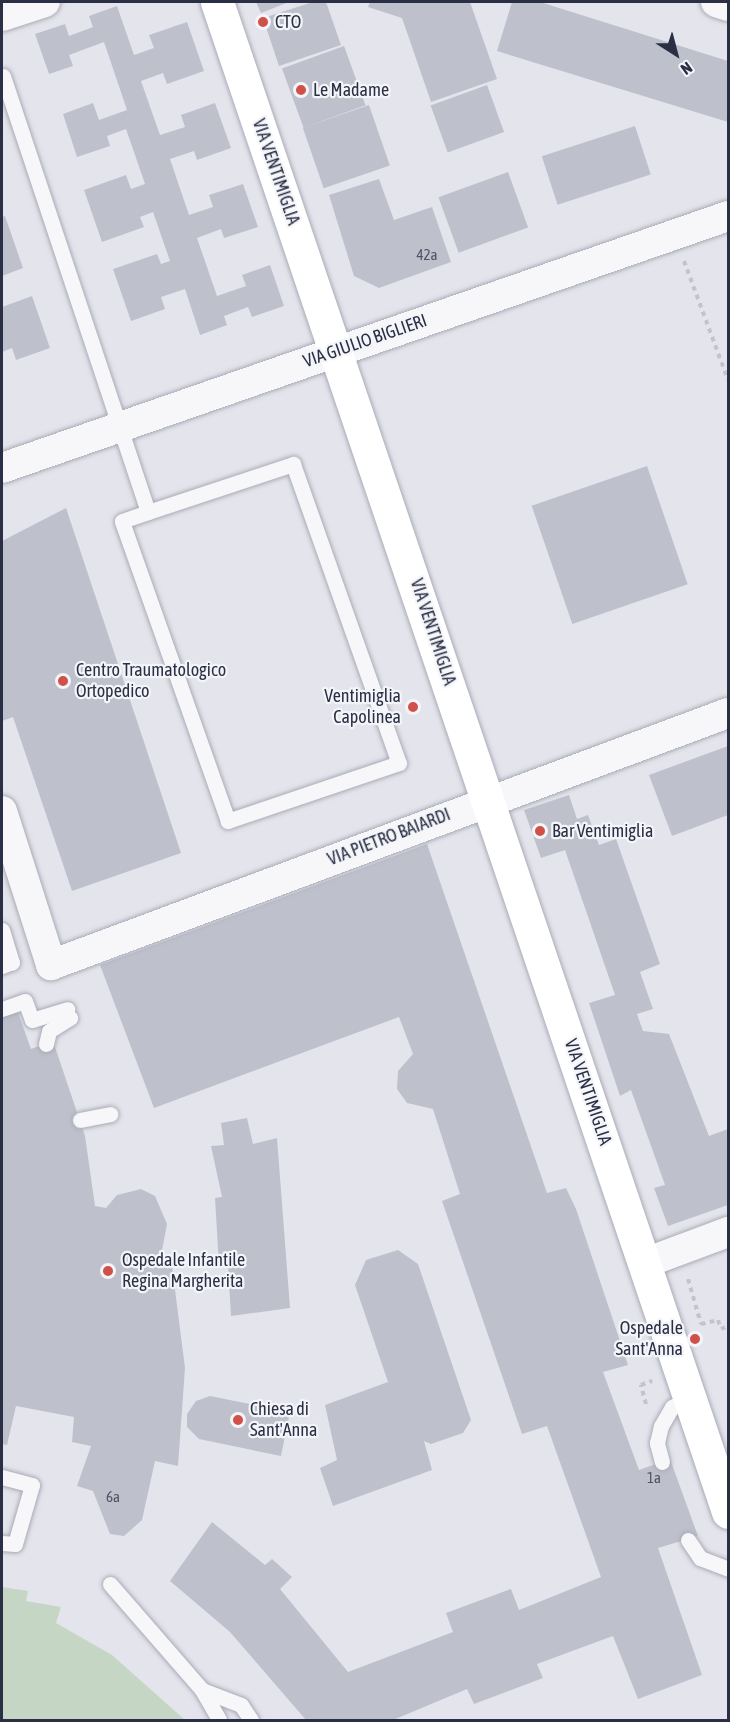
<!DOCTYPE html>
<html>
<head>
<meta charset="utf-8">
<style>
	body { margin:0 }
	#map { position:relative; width:730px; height:1722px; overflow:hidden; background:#e4e5ec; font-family:"Asap Condensed",sans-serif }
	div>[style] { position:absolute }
	.green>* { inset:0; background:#c6d6c5 }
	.building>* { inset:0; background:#bec0cc; transform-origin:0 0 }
	.path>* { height:4px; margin-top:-2px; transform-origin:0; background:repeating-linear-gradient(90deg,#c2c3cb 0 4.5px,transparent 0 9px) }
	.roads { filter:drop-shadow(0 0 2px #a9abb7) drop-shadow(0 0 2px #a9abb7) }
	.lane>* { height:15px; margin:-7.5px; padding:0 7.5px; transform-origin:7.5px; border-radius:7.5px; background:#f7f7fa }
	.street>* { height:30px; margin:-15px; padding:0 15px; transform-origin:15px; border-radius:15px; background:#f7f7fa }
	.secondary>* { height:33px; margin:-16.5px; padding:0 16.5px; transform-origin:16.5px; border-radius:16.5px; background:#fff }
	.dots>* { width:16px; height:16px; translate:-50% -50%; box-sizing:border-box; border:3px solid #f4f5f9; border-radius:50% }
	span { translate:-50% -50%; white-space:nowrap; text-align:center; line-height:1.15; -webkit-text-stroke:4.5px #f4f5f9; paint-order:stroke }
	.number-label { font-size:15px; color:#505367 }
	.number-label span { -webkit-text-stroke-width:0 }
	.poi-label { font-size:18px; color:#2b2f45 }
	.left { translate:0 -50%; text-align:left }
	.right { translate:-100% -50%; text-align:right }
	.street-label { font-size:18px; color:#2b2f45 }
	.frame { position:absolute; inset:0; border:3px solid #2b2f45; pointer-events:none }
	.north { position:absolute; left:646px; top:24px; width:60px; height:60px; -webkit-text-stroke:4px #f4f5f9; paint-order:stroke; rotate:144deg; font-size:16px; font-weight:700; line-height:24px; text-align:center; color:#2b2f45 }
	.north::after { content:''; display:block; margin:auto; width:21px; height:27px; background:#2b2f45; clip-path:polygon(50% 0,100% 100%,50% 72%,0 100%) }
</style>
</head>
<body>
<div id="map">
	<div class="green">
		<div style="clip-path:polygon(2px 1587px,28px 1591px,26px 1601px,61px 1607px,56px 1623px,112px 1655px,185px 1720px,2px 1720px)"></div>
	</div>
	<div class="building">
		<div style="clip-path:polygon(256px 2px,289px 2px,261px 13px)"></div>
		<div style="clip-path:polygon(313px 2px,326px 2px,341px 45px,279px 66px,263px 18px)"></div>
		<div style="clip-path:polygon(370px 2px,470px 2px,497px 79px,431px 102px,402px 18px,368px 7px)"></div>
		<div style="clip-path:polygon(512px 2px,540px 2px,728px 61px,728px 122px,497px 51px)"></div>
		<div style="clip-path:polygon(117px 6px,134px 55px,154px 48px,149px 35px,187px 22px,204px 71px,167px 84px,163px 73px,141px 81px,160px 135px,185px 127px,181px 115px,215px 103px,231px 148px,197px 160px,194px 151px,170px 159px,189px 215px,213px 207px,209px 195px,243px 184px,258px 227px,224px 238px,221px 229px,197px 238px,217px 296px,246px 286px,242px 275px,270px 265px,284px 306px,252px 317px,248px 307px,224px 316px,227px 325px,200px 335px,185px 289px,161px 297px,165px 309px,131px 321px,113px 269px,157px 254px,161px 264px,170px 261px,153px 212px,140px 217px,144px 227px,102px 242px,84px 190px,126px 175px,131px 189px,145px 184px,126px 129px,107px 136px,110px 146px,77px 157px,63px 114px,93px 103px,99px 120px,127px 110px,104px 42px,69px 55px,73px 66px,49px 74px,35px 34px,65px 24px,69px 36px,93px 27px,89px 16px)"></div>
		<div style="left:344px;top:46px;width:63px;height:66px;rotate:70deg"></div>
		<div style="left:487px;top:85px;width:50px;height:60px;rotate:70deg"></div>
		<div style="left:369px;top:105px;width:64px;height:70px;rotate:71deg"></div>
		<div style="left:635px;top:126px;width:51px;height:98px;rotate:72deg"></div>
		<div style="left:508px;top:172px;width:59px;height:74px;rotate:70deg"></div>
		<div style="clip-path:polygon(379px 179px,394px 220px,432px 207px,451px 262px,379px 288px,354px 276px,329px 195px)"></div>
		<div style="clip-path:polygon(5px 216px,23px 268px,2px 276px,2px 217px)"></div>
		<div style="clip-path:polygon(32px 296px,50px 348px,16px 360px,12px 348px,2px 352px,2px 307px)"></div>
		<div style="left:647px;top:466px;width:125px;height:122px;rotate:71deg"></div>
		<div style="clip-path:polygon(66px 508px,181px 853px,72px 891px,13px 717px,2px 721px,2px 541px)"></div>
		<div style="clip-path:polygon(728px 746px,728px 815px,672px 836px,649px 775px)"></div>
		<div style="clip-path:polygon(569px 795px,577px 819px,588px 815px,599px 845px,616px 839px,660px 964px,640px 972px,653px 1009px,637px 1014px,643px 1031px,669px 1034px,709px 1136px,728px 1129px,728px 1205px,668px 1226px,654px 1188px,665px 1185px,631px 1090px,620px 1096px,589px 1003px,615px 995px,565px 850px,541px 858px,524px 810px)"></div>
		<div style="clip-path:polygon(427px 844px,547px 1193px,566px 1188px,576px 1209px,628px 1365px,603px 1372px,639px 1470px,670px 1459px,698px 1536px,658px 1548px,702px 1675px,638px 1699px,613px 1636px,537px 1664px,543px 1678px,474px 1704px,467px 1689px,393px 1720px,306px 1720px,230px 1632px,170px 1581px,212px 1522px,265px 1565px,272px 1559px,292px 1577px,280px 1589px,348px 1672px,453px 1632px,446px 1613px,511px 1589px,519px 1610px,601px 1577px,547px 1426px,522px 1434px,442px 1201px,460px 1194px,433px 1109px,407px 1103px,397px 1089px,398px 1071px,413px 1054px,399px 1017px,154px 1108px,100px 965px)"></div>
		<div style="clip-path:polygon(16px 1007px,31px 1049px,53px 1041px,85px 1136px,95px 1206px,106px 1208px,117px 1195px,141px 1189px,155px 1196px,167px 1224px,161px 1256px,171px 1258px,185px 1368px,178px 1466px,155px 1461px,142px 1520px,124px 1536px,110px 1534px,93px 1491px,77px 1486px,91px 1446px,72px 1442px,74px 1417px,16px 1406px,7px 1445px,2px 1444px,2px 1012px)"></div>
		<div style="clip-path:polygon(247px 1118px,253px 1144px,277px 1138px,290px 1308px,231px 1316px,228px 1265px,219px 1266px,215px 1198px,222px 1197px,211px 1146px,224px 1145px,221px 1123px)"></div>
		<div style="clip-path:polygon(398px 1250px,418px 1264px,471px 1420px,463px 1433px,431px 1444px,424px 1441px,432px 1470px,333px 1506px,320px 1468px,337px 1460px,325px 1405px,388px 1382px,355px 1285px,366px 1260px)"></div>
		<div style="clip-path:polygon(210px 1396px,290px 1412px,281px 1456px,199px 1439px,187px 1427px,187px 1414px,196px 1401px)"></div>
	</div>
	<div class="path">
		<div style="left:684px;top:261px;width:127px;rotate:69.7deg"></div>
		<div style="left:688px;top:1279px;width:47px;rotate:73.9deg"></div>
		<div style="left:701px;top:1324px;width:17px;rotate:-13deg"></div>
		<div style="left:718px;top:1320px;width:9px;rotate:72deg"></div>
		<div style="left:721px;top:1329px;width:8px;rotate:-23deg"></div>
		<div style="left:646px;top:1404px;width:20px;rotate:-105deg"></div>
		<div style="left:641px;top:1385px;width:12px;rotate:-20deg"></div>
	</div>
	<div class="roads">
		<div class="lane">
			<div style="left:3px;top:76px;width:459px;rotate:71.6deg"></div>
			<div style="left:148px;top:512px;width:153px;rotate:-18.3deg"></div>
			<div style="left:293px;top:464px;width:317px;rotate:70.5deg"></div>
			<div style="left:399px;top:763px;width:181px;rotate:161.3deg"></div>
			<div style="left:228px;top:821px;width:318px;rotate:-109.5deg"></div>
			<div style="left:122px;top:521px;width:28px;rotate:-19deg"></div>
			<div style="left:2px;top:930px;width:34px;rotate:73deg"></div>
			<div style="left:12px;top:962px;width:11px;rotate:158deg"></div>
			<div style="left:2px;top:1009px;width:24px;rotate:-19deg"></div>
			<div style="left:25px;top:1001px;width:20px;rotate:70deg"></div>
			<div style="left:32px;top:1020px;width:37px;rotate:-17deg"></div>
			<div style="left:46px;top:1044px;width:13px;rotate:-77deg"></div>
			<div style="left:49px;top:1031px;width:25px;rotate:-32deg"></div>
			<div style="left:80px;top:1120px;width:31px;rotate:-11deg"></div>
			<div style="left:662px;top:1462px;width:20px;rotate:-105deg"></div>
			<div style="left:657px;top:1443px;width:17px;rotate:-77deg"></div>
			<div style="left:661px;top:1426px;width:22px;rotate:-60deg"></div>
			<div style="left:672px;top:1407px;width:21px;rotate:-29deg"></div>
			<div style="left:2px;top:1477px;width:31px;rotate:15deg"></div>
			<div style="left:32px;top:1485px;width:61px;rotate:106.1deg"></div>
			<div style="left:15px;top:1544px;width:13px;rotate:-176deg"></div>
			<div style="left:688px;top:1540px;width:22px;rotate:56deg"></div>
			<div style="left:700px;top:1558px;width:30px;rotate:21deg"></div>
			<div style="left:110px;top:1584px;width:140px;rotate:49deg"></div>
			<div style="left:202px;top:1690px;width:34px;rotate:60deg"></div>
			<div style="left:202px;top:1690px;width:42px;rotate:21deg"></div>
			<div style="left:241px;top:1705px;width:18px;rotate:56deg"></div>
		</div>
		<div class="street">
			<div style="left:716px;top:2px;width:13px;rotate:18deg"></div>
			<div style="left:2px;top:16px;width:45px;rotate:-18deg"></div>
			<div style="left:2px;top:468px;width:768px;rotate:-19.14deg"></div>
			<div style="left:2px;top:811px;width:162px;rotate:72.3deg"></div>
			<div style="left:51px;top:965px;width:722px;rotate:-20.42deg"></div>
			<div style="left:645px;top:1263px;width:89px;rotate:-20.5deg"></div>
		</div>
		<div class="secondary">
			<div style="left:217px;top:2px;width:1594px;rotate:71.3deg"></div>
		</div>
	</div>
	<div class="dots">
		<div style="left:263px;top:22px;background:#d05149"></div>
		<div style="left:301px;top:90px;background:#d05149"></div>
		<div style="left:63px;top:681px;background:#d05149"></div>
		<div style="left:413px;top:707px;background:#d05149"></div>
		<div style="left:540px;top:831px;background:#d05149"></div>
		<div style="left:108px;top:1271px;background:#d05149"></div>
		<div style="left:695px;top:1339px;background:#d05149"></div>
		<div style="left:238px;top:1420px;background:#d05149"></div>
	</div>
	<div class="number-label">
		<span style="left:427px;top:255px">42a</span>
		<span style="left:654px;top:1478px">1a</span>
		<span style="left:113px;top:1497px">6a</span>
	</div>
	<div class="poi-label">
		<span class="left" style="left:275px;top:22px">CTO</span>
		<span class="left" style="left:313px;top:90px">Le Madame</span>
		<span class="left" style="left:76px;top:681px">Centro Traumatologico<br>Ortopedico</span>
		<span class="right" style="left:401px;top:707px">Ventimiglia<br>Capolinea</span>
		<span class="left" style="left:552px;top:831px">Bar Ventimiglia</span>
		<span class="left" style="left:122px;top:1271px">Ospedale Infantile<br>Regina Margherita</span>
		<span class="right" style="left:683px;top:1339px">Ospedale<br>Sant'Anna</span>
		<span class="left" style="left:250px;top:1420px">Chiesa di<br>Sant'Anna</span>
	</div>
	<div class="street-label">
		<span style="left:276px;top:172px;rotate:71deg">VIA VENTIMIGLIA</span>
		<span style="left:365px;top:341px;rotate:-19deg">VIA GIULIO BIGLIERI</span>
		<span style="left:433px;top:632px;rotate:72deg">VIA VENTIMIGLIA</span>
		<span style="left:389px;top:837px;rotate:-21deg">VIA PIETRO BAIARDI</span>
		<span style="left:588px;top:1092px;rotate:71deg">VIA VENTIMIGLIA</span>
	</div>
	<div class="frame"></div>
	<div class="north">N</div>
</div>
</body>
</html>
